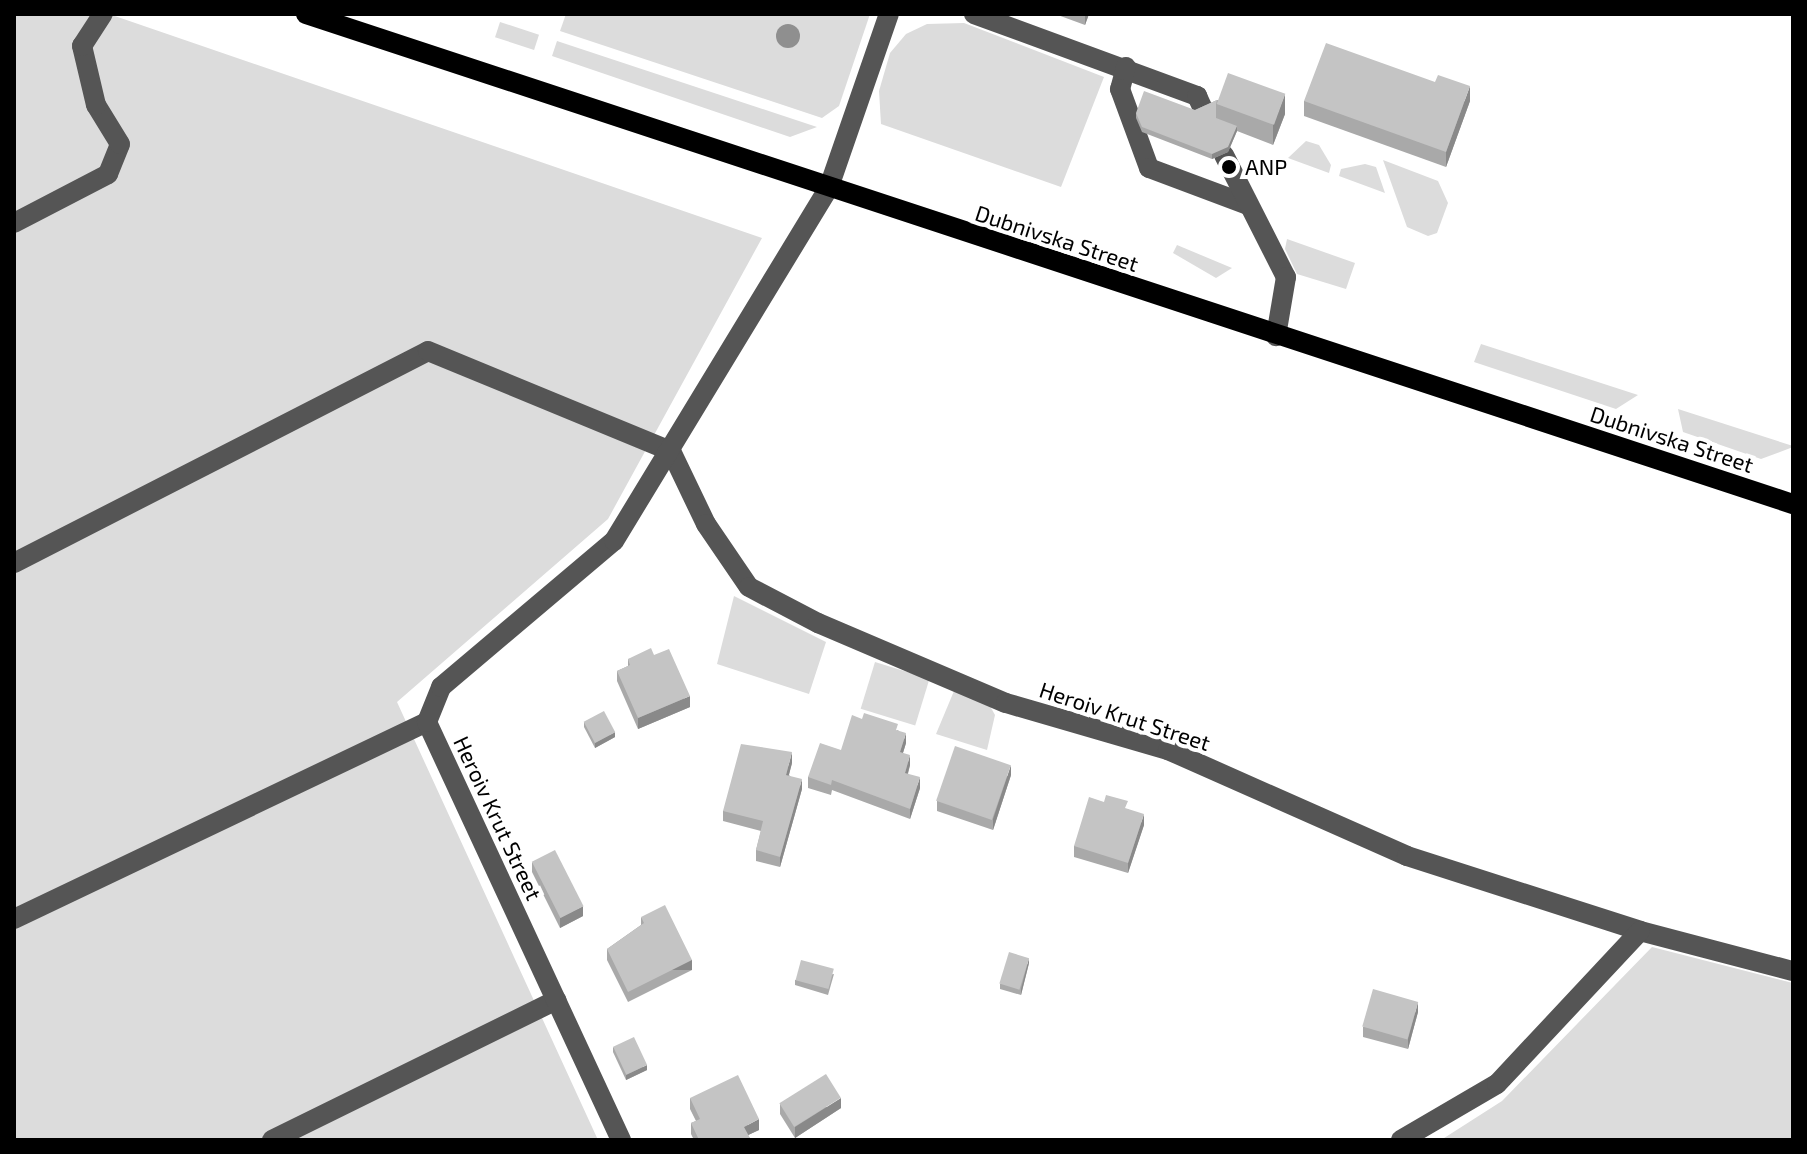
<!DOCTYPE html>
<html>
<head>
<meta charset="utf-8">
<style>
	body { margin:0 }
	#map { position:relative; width:1807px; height:1154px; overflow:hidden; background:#fff; font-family:"Exo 2",sans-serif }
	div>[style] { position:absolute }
	.green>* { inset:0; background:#dcdcdc; transform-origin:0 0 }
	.minor>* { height:20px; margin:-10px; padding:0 10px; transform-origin:10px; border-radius:10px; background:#555 }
	.major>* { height:20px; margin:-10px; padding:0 10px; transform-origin:10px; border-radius:10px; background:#000 }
	.trees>* { width:24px; height:24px; margin:-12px; border-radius:50%; background:#8f8f8f }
	.wall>* { inset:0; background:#a9a9a9 }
	.shaded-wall>* { inset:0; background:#898989; transform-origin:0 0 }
	.building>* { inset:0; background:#c4c4c4; transform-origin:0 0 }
	.dots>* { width:22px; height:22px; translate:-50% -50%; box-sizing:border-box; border:4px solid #fff; border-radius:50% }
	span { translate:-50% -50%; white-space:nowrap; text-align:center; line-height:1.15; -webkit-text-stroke:8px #fff; paint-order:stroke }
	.poi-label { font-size:22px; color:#000 }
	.left { translate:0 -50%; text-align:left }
	.street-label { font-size:22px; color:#000 }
	.frame { position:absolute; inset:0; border:16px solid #000; pointer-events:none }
</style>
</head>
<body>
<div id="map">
	<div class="green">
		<div style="clip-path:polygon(14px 14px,109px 14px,762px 238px,608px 519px,397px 702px,598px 1140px,14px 1140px)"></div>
		<div style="clip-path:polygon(566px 14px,870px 14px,839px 106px,822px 118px,560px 31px)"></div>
		<div style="left:500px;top:22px;width:41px;height:16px;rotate:18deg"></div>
		<div style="clip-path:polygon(964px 23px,1104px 77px,1061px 187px,881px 124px,879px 91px,890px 53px,906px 34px,927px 24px)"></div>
		<div style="clip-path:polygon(557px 41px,817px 127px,790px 137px,552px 56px)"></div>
		<div style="clip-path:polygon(1306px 141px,1319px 145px,1331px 165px,1329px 173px,1288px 158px)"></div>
		<div style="clip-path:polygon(1383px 160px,1438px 181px,1448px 203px,1437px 233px,1428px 236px,1407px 227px)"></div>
		<div style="clip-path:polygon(1365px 164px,1376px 167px,1385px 193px,1339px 176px,1341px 169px)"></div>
		<div style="clip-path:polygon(1287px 239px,1355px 263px,1346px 289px,1297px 274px,1285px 249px)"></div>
		<div style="clip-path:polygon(1177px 245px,1232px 268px,1216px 278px,1173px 253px)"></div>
		<div style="clip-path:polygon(1481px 344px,1638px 395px,1616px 409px,1474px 362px)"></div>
		<div style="clip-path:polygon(1678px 409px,1793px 446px,1793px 447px,1761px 459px,1683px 432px)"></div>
		<div style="clip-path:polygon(734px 596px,826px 642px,809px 694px,717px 664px)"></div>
		<div style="left:875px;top:662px;width:57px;height:49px;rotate:17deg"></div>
		<div style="clip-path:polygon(954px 691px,990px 706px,995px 715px,987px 750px,936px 734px)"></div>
		<div style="clip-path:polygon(1652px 947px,1793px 983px,1793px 1140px,1441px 1140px,1502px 1101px)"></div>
	</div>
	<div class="minor">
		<div style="left:974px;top:14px;width:238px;rotate:20.2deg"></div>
		<div style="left:1197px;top:96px;width:17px;rotate:65deg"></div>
		<div style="left:1126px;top:67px;width:23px;rotate:105deg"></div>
		<div style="left:1120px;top:89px;width:84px;rotate:69.8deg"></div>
		<div style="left:1149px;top:168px;width:106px;rotate:20.5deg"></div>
		<div style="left:1224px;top:155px;width:137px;rotate:63.1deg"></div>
		<div style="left:1286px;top:277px;width:60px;rotate:99.6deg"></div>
		<div style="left:14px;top:223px;width:106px;rotate:-27.5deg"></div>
		<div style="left:108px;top:174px;width:32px;rotate:-68deg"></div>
		<div style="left:120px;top:144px;width:46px;rotate:-121.6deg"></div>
		<div style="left:96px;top:105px;width:61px;rotate:-103.3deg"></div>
		<div style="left:82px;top:46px;width:38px;rotate:-57deg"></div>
		<div style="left:14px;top:563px;width:465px;rotate:-27.1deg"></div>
		<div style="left:428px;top:351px;width:263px;rotate:22.4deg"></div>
		<div style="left:671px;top:451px;width:81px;rotate:64.4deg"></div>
		<div style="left:706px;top:524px;width:76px;rotate:55.7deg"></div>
		<div style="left:749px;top:587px;width:78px;rotate:27.6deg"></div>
		<div style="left:818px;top:623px;width:204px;rotate:23.1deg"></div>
		<div style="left:1006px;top:703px;width:169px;rotate:16.2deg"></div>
		<div style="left:1168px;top:750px;width:261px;rotate:23.9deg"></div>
		<div style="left:1407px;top:856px;width:245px;rotate:17.8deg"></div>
		<div style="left:1640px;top:931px;width:158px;rotate:14.7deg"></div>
		<div style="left:14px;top:919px;width:458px;rotate:-25.5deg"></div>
		<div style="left:272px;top:1140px;width:317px;rotate:-26.2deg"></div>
		<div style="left:621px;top:1140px;width:461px;rotate:-114.9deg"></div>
		<div style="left:427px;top:722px;width:38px;rotate:-68deg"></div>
		<div style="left:441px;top:687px;width:226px;rotate:-40.2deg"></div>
		<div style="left:614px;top:541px;width:414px;rotate:-58.7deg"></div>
		<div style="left:829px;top:187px;width:183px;rotate:-70.9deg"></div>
		<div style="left:1401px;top:1140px;width:111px;rotate:-30.3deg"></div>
		<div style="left:1497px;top:1084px;width:209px;rotate:-46.9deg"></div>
	</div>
	<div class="major">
		<div style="left:306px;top:14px;width:1566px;rotate:18.24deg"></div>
	</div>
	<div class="trees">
		<div style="left:788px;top:36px"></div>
	</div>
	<div class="wall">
		<div style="clip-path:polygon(1055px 14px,1089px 14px,1085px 25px)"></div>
		<div style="clip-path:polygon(1217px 100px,1285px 114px,1273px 145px,1237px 131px,1228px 152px,1212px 159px,1142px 132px,1136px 118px,1136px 113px,1195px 110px)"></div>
		<div style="clip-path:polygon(1304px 101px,1470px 101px,1446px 167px,1304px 116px)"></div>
		<div style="clip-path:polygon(654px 655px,690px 707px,638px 729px,617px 681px,617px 671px,628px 666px,628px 659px)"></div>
		<div style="clip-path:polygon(584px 722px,615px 737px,595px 748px,584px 727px)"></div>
		<div style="clip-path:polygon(898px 730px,906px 743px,903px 753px,910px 765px,908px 774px,920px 788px,910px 819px,832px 790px,831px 795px,808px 788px,808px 777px)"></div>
		<div style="clip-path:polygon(792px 763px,789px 775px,802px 789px,780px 867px,756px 861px,756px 850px,761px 831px,723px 821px,723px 811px)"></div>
		<div style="clip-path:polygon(1011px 775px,993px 830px,937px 811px,937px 801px)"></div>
		<div style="clip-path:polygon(1128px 809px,1144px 825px,1128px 873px,1074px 857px,1074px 846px)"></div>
		<div style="clip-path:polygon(532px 862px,583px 916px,560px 928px,532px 872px)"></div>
		<div style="clip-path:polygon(641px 917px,692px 970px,628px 1002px,607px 960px,607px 949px,641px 925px)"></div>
		<div style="clip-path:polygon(1029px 963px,1021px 995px,1000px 989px,1000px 984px)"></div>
		<div style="clip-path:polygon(834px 974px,828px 995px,795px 985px,795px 980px)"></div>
		<div style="clip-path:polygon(1418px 1012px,1408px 1049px,1363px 1037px,1363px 1027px)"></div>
		<div style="clip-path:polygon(613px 1047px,647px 1070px,626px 1080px,613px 1052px)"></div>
		<div style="clip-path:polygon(690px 1098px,759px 1130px,748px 1135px,751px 1140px,694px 1140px,691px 1134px,691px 1123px,696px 1121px,690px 1109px)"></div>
		<div style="clip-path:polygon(780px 1104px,841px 1108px,795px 1138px,780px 1114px)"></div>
	</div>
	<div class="shaded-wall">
		<div style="clip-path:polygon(1085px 14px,1089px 14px,1085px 25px)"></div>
		<div style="clip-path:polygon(1470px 86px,1470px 101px,1446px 167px,1446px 152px)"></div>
		<div style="clip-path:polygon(1285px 94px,1285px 114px,1273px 145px,1273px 125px)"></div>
		<div style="clip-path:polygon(1237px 126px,1237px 131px,1228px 152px,1212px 159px,1212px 154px)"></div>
		<div style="clip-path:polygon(690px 696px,690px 707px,638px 729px,638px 718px)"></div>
		<div style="clip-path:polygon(615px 732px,615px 737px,595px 748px,595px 743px)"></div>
		<div style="clip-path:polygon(906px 733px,906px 743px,900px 762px,900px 752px)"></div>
		<div style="clip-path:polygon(792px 752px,792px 763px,786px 785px,786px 775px)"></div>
		<div style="clip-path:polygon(910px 755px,910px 765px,905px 783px,905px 773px)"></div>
		<div style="clip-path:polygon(1011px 765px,1011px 775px,993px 830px,993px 819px)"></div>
		<div style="clip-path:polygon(920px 777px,920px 788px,910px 819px,910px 809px)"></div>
		<div style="clip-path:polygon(802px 779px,802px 789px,780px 867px,780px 857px)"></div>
		<div style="clip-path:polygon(1144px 814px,1144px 825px,1128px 873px,1128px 863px)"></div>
		<div style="clip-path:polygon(583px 906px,583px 916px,560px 928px,560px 918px)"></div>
		<div style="clip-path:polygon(1029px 958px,1029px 963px,1021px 995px,1021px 989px)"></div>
		<div style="left:692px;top:960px;width:10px;height:72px;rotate:90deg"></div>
		<div style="clip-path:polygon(1418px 1002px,1418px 1012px,1408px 1049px,1408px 1039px)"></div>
		<div style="clip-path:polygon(647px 1065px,647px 1070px,626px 1080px,626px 1075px)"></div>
		<div style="clip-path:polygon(841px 1098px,841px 1108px,795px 1138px,795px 1127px)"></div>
		<div style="clip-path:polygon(759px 1119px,759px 1130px,744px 1137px,744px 1127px)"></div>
	</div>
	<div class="building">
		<div style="clip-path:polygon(1326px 43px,1435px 82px,1438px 75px,1470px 86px,1446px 152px,1304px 101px)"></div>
		<div style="left:1228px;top:73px;width:61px;height:33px;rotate:20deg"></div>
		<div style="clip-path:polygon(1144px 91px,1195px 110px,1217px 100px,1216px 104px,1216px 118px,1237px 126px,1228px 147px,1212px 154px,1142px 127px,1136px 113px)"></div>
		<div style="clip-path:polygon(651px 648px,654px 655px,669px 649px,690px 696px,638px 718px,617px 671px,630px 665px,628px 659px)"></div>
		<div style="left:604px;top:711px;width:24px;height:23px;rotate:62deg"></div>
		<div style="clip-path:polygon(864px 713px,898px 724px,896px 730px,906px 733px,900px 752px,910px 755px,905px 773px,920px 777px,910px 809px,832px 780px,831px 785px,808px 777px,820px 743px,841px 750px,852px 715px,862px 719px)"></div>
		<div style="clip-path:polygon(741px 744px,792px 752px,786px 775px,802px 779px,780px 857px,756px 850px,763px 821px,723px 811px)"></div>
		<div style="left:955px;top:746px;width:59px;height:58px;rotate:19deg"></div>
		<div style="clip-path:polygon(1106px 795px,1128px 801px,1125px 808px,1144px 814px,1128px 863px,1074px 846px,1089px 797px,1104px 802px)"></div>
		<div style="left:555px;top:850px;width:63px;height:26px;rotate:63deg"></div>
		<div style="clip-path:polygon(665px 905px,692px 960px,628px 992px,607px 949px,644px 923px,641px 917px)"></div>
		<div style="left:1009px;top:952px;width:21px;height:33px;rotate:17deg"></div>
		<div style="left:801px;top:960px;width:34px;height:21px;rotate:15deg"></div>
		<div style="left:1373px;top:989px;width:47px;height:39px;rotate:16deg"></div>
		<div style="left:634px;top:1037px;width:31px;height:23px;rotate:65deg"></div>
		<div style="left:826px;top:1074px;width:28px;height:55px;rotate:58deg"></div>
		<div style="clip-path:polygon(738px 1075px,759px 1119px,744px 1127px,751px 1140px,699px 1140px,691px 1123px,700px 1119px,690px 1098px)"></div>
	</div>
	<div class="dots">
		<div style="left:1229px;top:167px;background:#000"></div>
	</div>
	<div class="poi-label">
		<span class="left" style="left:1245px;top:167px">ANP</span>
	</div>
	<div class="street-label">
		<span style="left:1057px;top:238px;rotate:18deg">Dubnivska Street</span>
		<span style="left:1672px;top:439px;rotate:18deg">Dubnivska Street</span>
		<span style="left:1125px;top:716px;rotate:18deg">Heroiv Krut Street</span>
		<span style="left:498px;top:818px;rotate:65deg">Heroiv Krut Street</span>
	</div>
	<div class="frame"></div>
</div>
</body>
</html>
